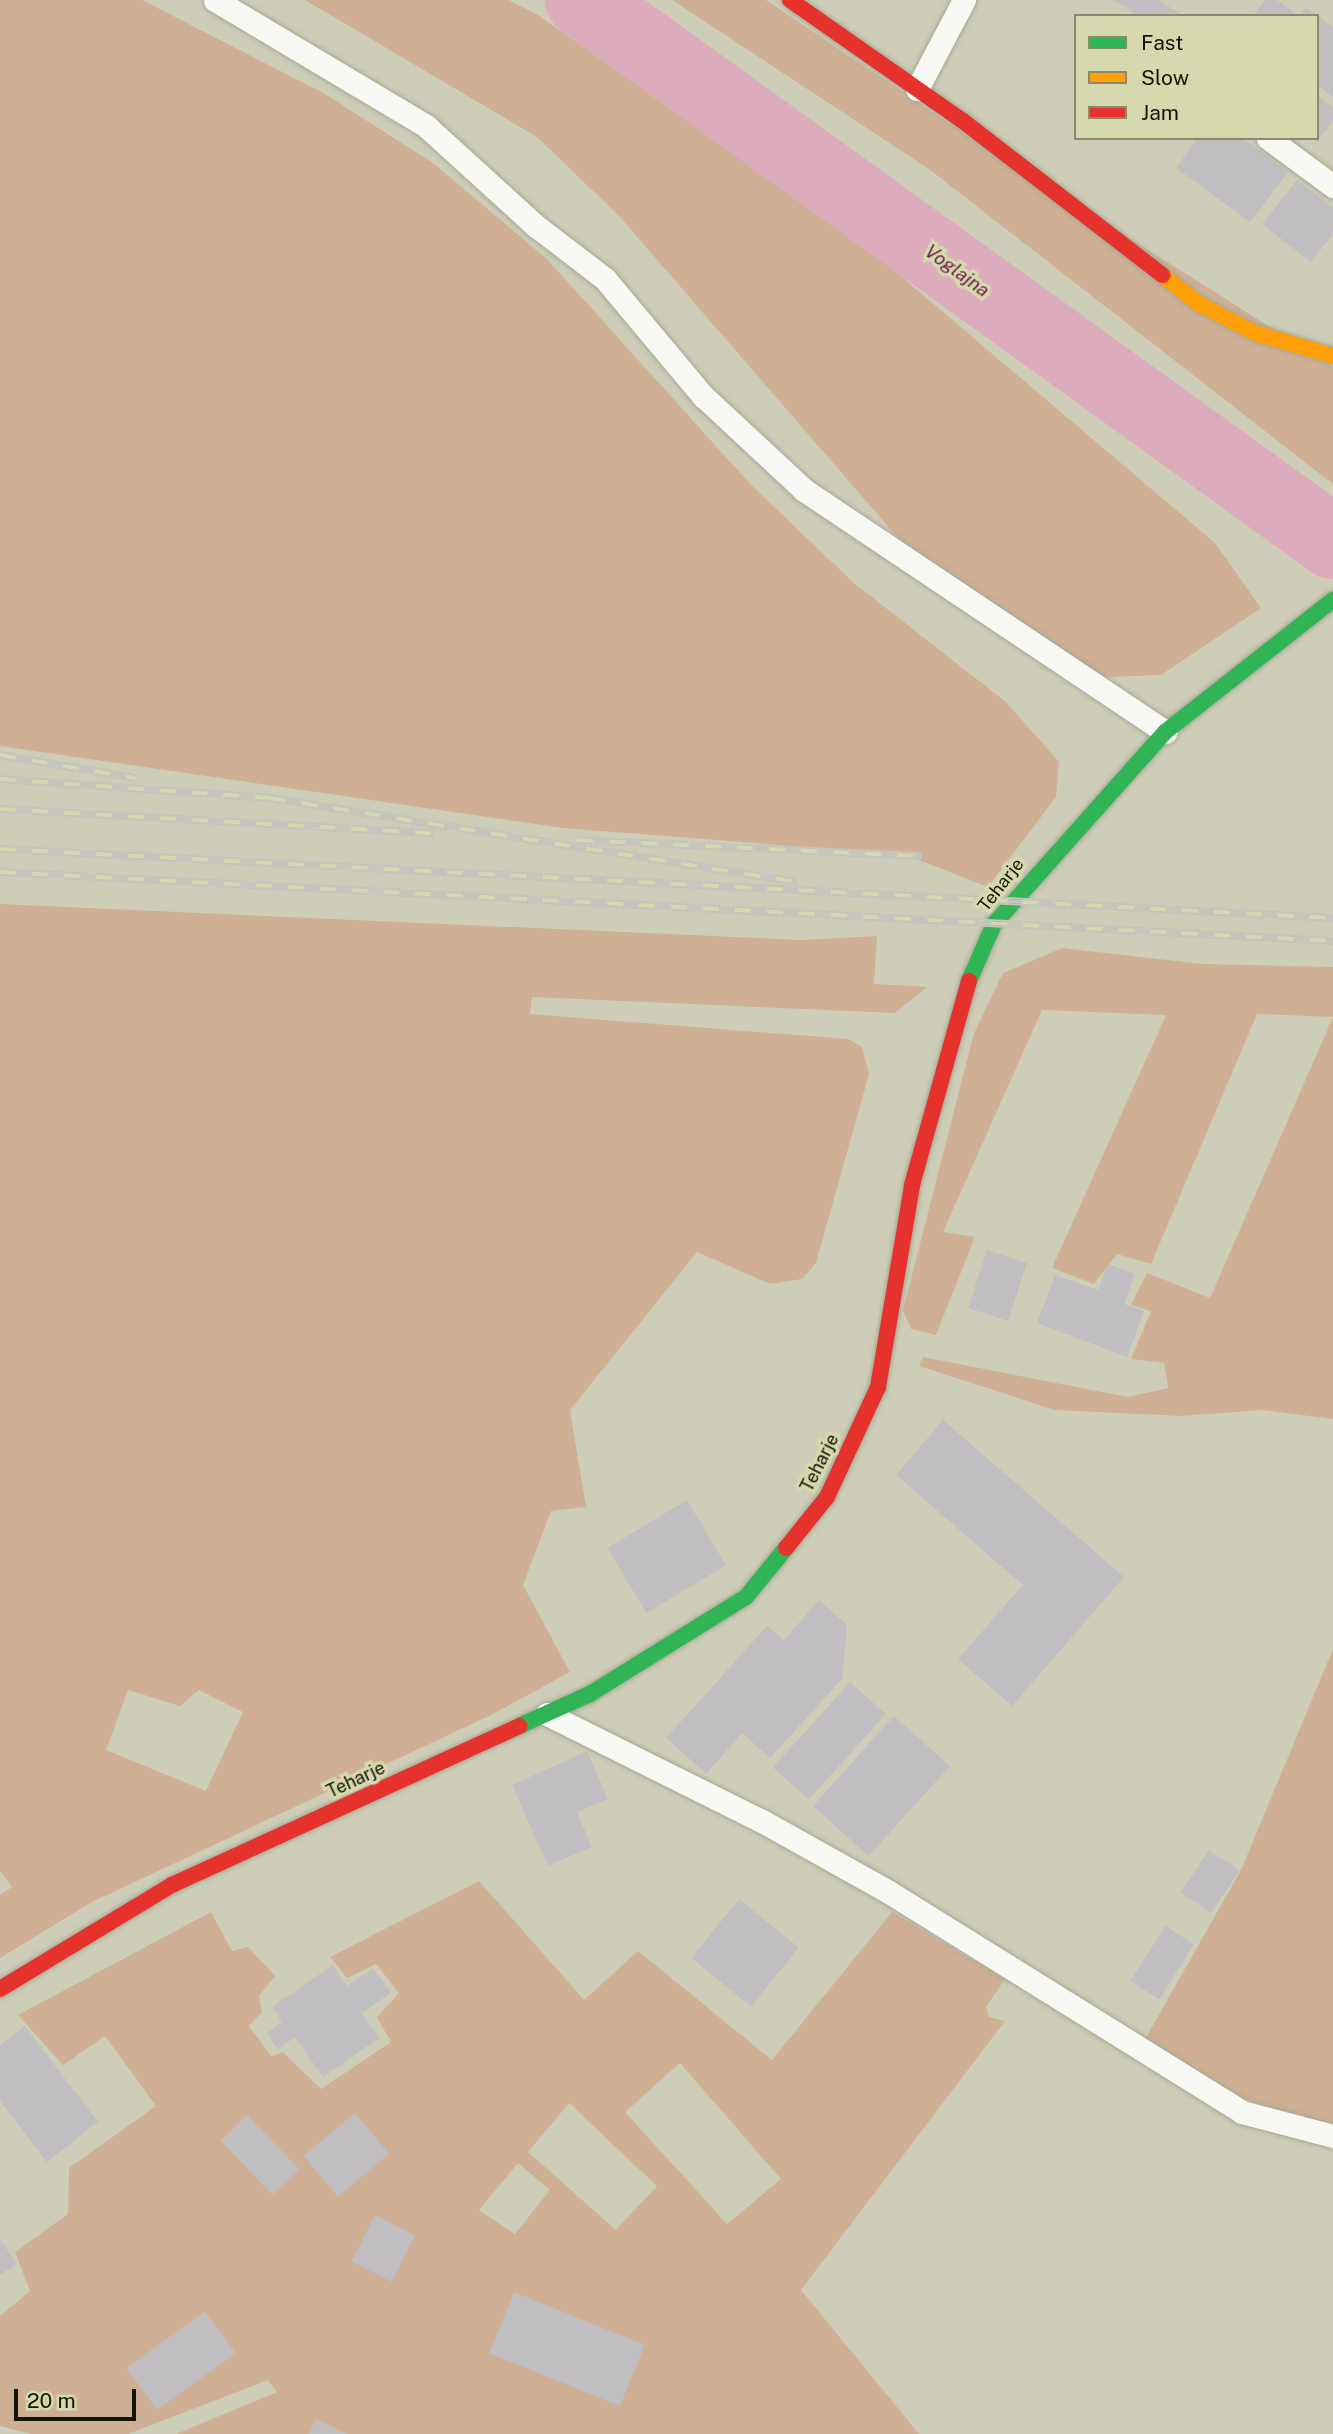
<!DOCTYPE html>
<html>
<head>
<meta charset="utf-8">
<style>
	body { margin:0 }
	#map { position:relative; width:1333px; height:2434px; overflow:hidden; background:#ceceb8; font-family:"Public Sans",sans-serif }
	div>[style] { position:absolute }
	.green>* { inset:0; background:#cfb095 }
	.river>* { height:74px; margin:-37px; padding:0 37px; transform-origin:37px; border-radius:37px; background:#ddacbc }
	.building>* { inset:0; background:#c0bec1; transform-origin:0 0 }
	.roads { filter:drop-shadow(0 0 2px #a6a795) drop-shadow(0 0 2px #a6a795) }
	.lane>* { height:23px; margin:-11.5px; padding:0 11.5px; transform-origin:11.5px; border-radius:11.5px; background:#f8f8f4 }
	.fast>* { height:16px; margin:-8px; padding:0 8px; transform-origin:8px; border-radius:8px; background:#30b455 }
	.slow>* { height:16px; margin:-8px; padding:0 8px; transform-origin:8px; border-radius:8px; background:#ff9f0a }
	.jam>* { height:16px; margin:-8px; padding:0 8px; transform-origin:8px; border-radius:8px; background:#e5322d }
	.rail>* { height:8px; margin-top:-4px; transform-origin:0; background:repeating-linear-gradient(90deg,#d6d8ae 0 16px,#c5c5be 0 32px); box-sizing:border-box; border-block:2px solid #c5c5be }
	span { translate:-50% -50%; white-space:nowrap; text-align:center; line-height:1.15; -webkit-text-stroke:7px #d6d8ae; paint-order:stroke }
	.street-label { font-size:18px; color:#151506 }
	.water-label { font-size:19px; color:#6a1b47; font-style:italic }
	.legend { position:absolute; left:1074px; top:14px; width:245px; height:126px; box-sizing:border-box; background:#d6d8ae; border:2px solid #898a6b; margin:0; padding:9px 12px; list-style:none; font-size:21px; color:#151506 }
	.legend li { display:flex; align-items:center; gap:14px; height:35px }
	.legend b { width:35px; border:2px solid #898a6b }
	.scale { position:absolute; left:14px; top:2389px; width:122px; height:32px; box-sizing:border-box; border:4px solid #151506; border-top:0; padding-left:9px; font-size:21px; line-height:24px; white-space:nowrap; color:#151506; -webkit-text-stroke:5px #d6d8ae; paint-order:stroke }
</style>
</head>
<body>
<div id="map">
	<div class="green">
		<div style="clip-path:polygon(0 0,142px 0,325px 94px,433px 163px,547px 259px,752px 486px,854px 583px,1006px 702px,1059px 762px,1056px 797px,988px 887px,906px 855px,563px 828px,0 746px)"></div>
		<div style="clip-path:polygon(305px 0,509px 0,538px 15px,856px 238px,1215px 543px,1261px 608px,1161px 675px,1108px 677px,1061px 669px,905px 546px,620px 217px,537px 137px)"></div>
		<div style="clip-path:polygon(672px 0,766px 0,962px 132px,1333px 367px,1333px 484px,929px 169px)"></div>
		<div style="clip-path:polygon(evenodd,0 904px,801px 940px,877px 936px,874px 984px,927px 987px,895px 1013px,532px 997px,530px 1014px,848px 1039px,862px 1047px,869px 1074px,816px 1263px,802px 1279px,770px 1284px,697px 1252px,570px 1410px,586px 1507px,551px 1511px,523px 1585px,570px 1672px,491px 1715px,92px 1902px,0 1958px,0 1895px,12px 1887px,0 1871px,0 904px,128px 1690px,180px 1706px,199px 1690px,243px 1712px,206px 1791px,106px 1750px,128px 1690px)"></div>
		<div style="clip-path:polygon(1062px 948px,1202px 964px,1333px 967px,1333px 1017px,1257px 1014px,1151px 1264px,1117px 1254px,1094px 1284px,1052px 1268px,1166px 1015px,1042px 1010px,943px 1232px,975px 1237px,936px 1335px,911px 1329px,903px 1310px,974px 1033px,1003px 973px)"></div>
		<div style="clip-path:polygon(1333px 1017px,1333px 1419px,1262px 1410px,1181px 1416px,1055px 1410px,919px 1366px,923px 1357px,1128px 1397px,1168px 1388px,1164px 1363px,1131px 1359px,1151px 1311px,1131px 1305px,1147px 1273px,1210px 1298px)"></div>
		<div style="clip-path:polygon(1333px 1649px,1333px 2129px,1224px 2092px,1144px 2041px,1241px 1870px)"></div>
		<div style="clip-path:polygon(evenodd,479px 1881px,584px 2000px,638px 1951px,772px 2060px,892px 1912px,1005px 1979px,986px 2007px,989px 2017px,1005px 2021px,801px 2290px,919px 2434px,176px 2434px,277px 2392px,268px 2380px,128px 2434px,31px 2434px,0 2426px,0 2316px,30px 2291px,15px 2252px,68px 2214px,69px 2168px,156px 2106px,105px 2036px,63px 2065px,18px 2015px,211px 1912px,232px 1951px,248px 1947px,275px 1976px,259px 1996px,262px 2012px,249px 2026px,271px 2056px,283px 2052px,321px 2089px,391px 2042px,377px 2017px,399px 1993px,376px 1964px,347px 1978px,330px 1957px,479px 1881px,680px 2063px,781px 2179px,727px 2224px,625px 2112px,680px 2063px,479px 1881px,569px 2103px,657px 2186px,616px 2230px,528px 2152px,569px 2103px,479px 1881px,518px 2163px,550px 2190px,515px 2234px,479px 2210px,518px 2163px)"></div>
	</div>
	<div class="river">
		<div style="left:582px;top:0;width:926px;rotate:35.82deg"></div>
	</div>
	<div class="building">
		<div style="clip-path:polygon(1114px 0,1159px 0,1183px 16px,1137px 16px)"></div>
		<div style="clip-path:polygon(1265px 0,1277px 0,1298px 16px,1253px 16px)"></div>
		<div style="clip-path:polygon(1306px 7px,1333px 27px,1333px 97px,1317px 85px,1317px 16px,1299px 16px)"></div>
		<div style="clip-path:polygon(1317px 96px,1333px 107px,1333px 121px,1317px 142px,1311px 138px,1317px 138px)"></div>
		<div style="clip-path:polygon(1198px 138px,1242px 138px,1288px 172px,1250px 222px,1176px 168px)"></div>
		<div style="clip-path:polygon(1297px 180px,1333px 208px,1333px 234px,1311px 262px,1262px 224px)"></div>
		<div style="left:987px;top:1250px;width:42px;height:61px;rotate:18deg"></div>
		<div style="clip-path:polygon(1108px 1264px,1135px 1274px,1124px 1304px,1144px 1311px,1127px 1357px,1037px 1323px,1055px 1275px,1098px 1290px)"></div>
		<div style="clip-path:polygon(943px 1420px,1124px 1577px,1012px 1706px,958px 1659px,1023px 1585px,896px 1475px)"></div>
		<div style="left:687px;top:1500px;width:76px;height:93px;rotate:59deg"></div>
		<div style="clip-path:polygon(819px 1600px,847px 1625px,842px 1679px,770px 1758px,742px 1733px,706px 1774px,666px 1738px,767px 1626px,784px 1640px)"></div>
		<div style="left:850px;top:1682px;width:48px;height:115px;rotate:42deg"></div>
		<div style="left:894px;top:1716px;width:75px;height:121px;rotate:42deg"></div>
		<div style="clip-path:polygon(587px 1751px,608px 1799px,577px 1812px,592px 1847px,548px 1866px,512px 1785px)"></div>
		<div style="left:1209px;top:1850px;width:37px;height:51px;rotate:34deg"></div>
		<div style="left:739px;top:1899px;width:77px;height:76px;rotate:39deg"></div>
		<div style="left:1165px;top:1926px;width:34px;height:65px;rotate:32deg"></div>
		<div style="clip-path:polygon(333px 1965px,347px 1986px,373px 1968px,391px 1993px,362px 2013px,379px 2038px,323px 2077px,295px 2037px,278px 2049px,267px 2033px,282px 2022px,272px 2007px)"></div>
		<div style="clip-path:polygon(25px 2026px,98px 2122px,47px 2162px,0 2101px,0 2045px)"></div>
		<div style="left:355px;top:2113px;width:53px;height:67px;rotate:50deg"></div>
		<div style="left:247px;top:2115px;width:75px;height:37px;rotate:46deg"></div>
		<div style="left:375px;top:2215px;width:45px;height:52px;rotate:27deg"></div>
		<div style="clip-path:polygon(0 2239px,17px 2264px,0 2275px)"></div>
		<div style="left:514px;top:2292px;width:141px;height:66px;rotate:22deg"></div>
		<div style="left:205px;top:2311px;width:52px;height:97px;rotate:54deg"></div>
		<div style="clip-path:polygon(316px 2419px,347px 2434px,309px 2434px)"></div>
	</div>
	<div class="roads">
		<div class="lane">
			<div style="left:215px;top:0;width:246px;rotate:30.8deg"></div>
			<div style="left:426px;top:126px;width:149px;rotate:42.3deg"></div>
			<div style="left:536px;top:226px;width:87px;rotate:37.5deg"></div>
			<div style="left:605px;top:279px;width:153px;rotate:50.1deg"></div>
			<div style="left:703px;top:396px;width:138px;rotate:42.9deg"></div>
			<div style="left:804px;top:490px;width:435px;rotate:33.8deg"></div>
			<div style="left:917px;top:89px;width:101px;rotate:-62.2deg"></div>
			<div style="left:1268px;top:138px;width:81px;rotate:36.4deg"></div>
			<div style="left:547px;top:1714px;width:240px;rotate:26.5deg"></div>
			<div style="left:762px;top:1821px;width:145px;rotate:29.2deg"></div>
			<div style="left:889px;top:1892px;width:416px;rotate:31.9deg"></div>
			<div style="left:1242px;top:2112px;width:94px;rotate:14.8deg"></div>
		</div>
		<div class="fast">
			<div style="left:969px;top:981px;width:62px;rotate:-66.3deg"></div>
			<div style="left:994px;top:924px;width:257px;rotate:-48.3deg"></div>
			<div style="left:1165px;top:732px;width:214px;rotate:-38.2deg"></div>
			<div style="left:519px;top:1726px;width:78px;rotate:-24.3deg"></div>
			<div style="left:590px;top:1694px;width:184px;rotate:-31.9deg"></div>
			<div style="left:746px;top:1597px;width:63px;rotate:-50.8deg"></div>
		</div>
		<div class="slow">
			<div style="left:1162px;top:275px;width:47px;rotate:38.1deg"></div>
			<div style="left:1199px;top:304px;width:63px;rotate:27.4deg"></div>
			<div style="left:1255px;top:333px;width:81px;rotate:16.4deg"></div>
		</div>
		<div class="jam">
			<div style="left:790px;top:0;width:211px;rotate:35deg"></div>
			<div style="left:963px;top:121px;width:252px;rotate:37.7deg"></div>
			<div style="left:786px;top:1548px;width:65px;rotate:-51.2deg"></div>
			<div style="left:827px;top:1497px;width:121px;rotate:-65.1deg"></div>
			<div style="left:878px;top:1387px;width:205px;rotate:-80.4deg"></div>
			<div style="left:912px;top:1185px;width:212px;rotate:-74.4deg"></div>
			<div style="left:0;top:1989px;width:201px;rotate:-31.2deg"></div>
			<div style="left:172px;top:1885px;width:382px;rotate:-24.6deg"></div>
		</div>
	</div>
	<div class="rail">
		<div style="left:0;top:755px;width:137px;rotate:9.7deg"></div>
		<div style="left:0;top:779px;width:271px;rotate:4deg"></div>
		<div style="left:270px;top:798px;width:534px;rotate:9.06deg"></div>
		<div style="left:0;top:809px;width:434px;rotate:3.2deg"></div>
		<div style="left:577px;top:840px;width:345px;rotate:2.7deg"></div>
		<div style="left:0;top:849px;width:1335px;rotate:2.96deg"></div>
		<div style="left:0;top:872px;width:1335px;rotate:2.96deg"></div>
	</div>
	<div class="street-label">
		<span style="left:1001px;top:885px;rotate:-52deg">Teharje</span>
		<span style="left:820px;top:1463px;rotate:-63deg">Teharje</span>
		<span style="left:356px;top:1780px;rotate:-25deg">Teharje</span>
	</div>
	<div class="water-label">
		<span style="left:957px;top:271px;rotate:36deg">Voglajna</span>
	</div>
	<ul class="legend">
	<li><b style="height:9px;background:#30b455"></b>Fast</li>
	<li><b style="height:9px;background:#ff9f0a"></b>Slow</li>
	<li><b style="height:9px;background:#e5322d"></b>Jam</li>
	</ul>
	<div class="scale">20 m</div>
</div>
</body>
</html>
